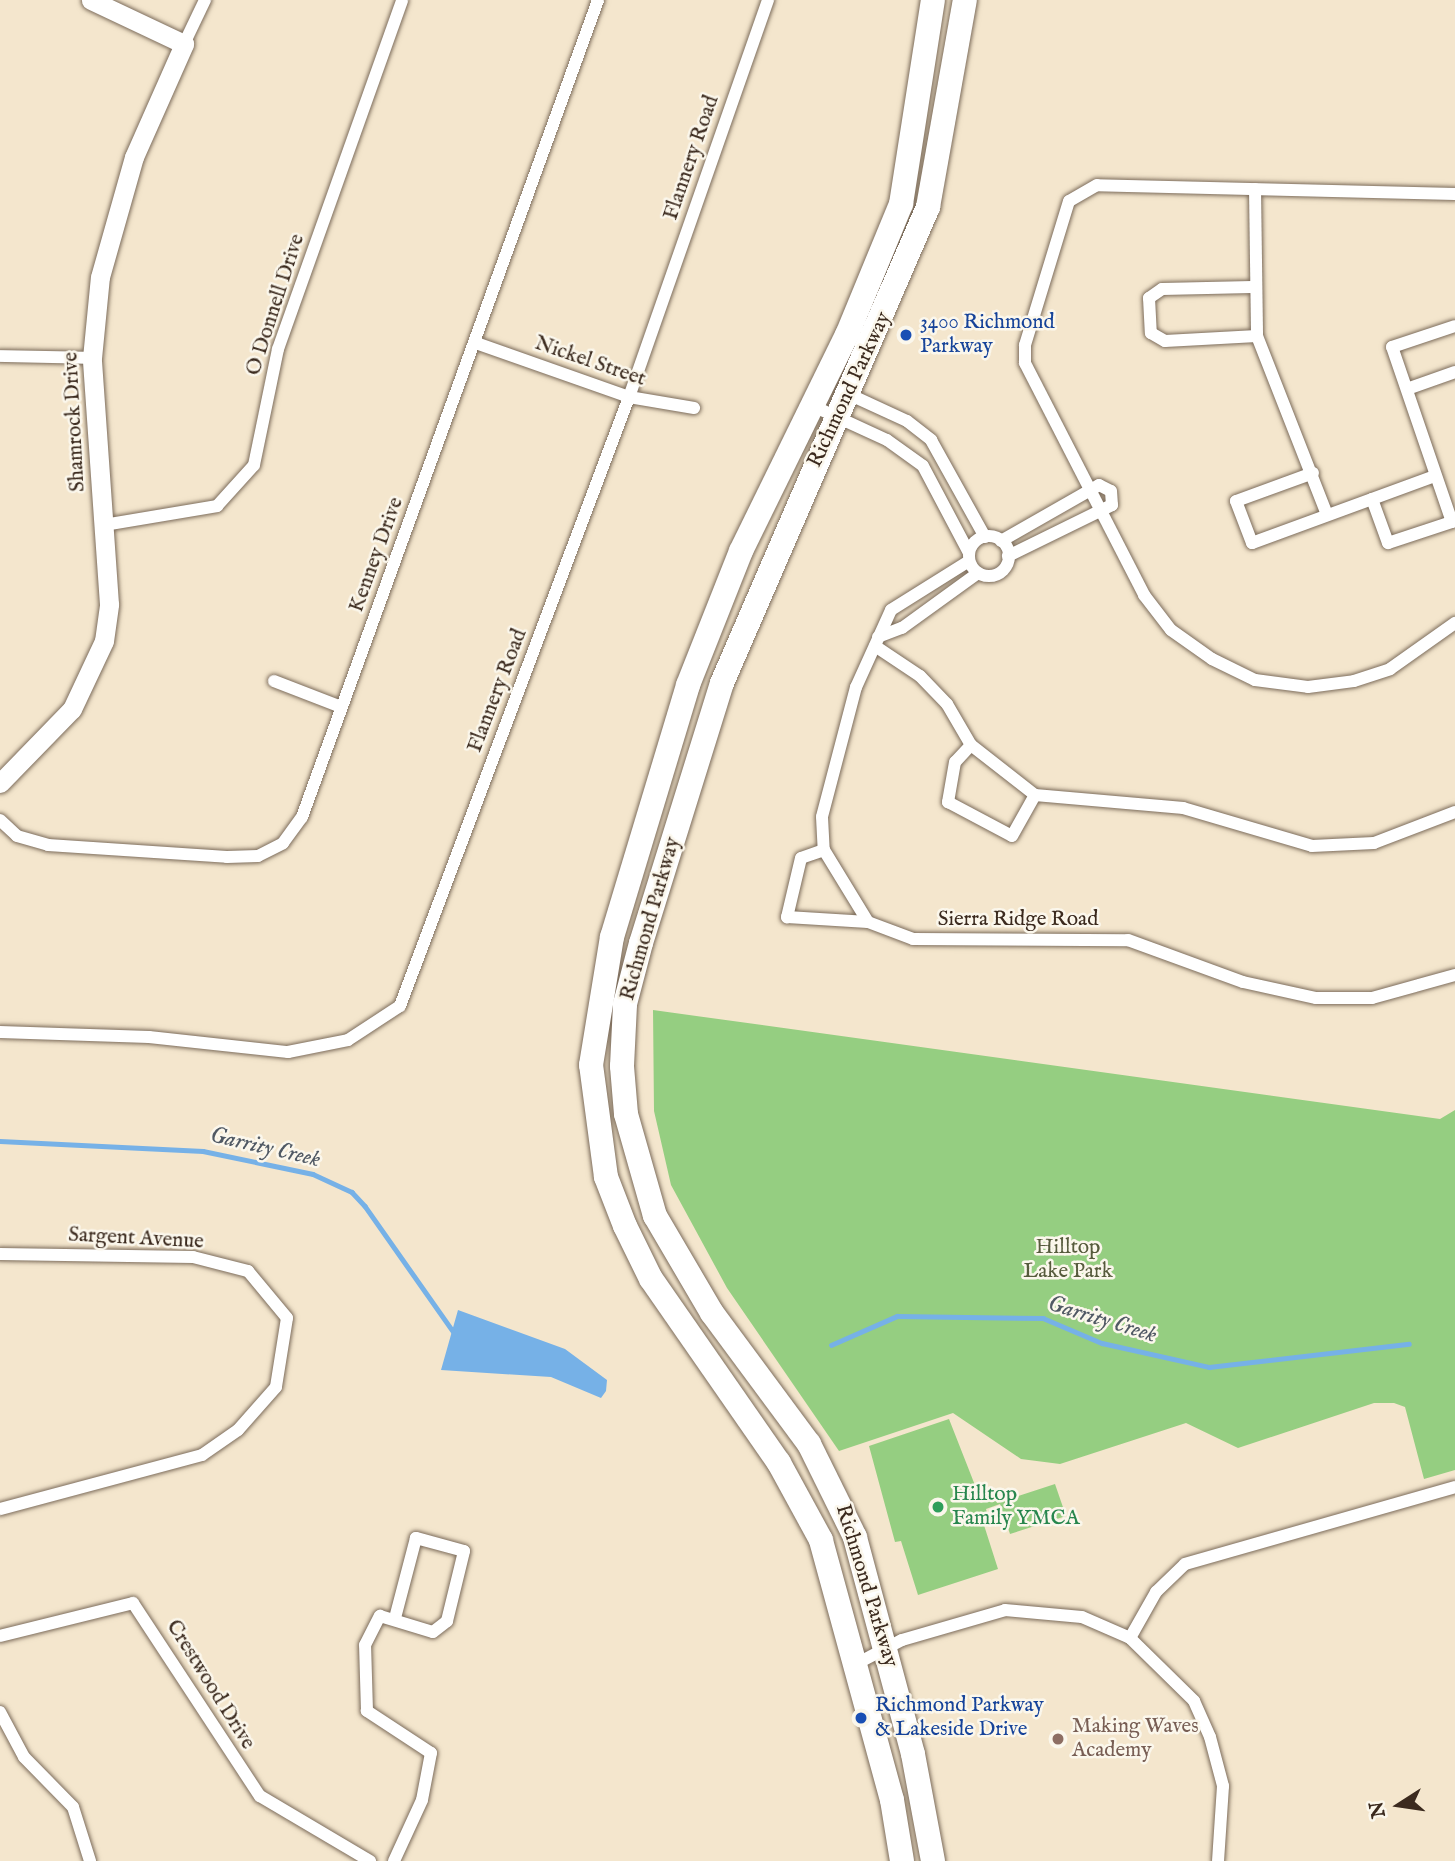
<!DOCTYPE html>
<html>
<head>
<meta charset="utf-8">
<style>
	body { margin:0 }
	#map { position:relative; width:1455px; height:1861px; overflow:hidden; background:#f4e6cd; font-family:"IM FELL English",serif }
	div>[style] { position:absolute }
	.green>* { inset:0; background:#95ce81 }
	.water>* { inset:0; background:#76b1e7 }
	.stream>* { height:4.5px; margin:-2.25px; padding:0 2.25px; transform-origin:2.25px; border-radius:2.25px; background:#76b1e7 }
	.roads { filter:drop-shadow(0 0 2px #7c6c5b) drop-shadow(0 0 2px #7c6c5b) }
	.street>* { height:12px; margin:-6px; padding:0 6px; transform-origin:6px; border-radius:6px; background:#fff }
	.street>.ring { margin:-6px; padding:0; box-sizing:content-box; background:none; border:12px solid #fff; border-radius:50% }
	.secondary>* { height:19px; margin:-9.5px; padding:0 9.5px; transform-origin:9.5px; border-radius:9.5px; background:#fff }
	.highway>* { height:24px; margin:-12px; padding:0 12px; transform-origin:12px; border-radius:12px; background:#fff }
	.dots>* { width:19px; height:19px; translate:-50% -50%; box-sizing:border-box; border:4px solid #fbf7ec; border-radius:50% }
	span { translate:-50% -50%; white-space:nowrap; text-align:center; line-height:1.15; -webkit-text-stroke:5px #fbf7ec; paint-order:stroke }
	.street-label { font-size:21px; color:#3b2a1e }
	.transit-label { font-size:21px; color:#164399 }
	.left { translate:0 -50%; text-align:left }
	.park-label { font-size:21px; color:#565b3c }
	.leisure-label { font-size:21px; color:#27864d }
	.education-label { font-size:21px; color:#785e54 }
	.water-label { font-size:23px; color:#505964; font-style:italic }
	.north { position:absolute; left:1364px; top:1770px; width:70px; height:70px; -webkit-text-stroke:5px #fbf7ec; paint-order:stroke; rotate:258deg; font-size:19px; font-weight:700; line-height:28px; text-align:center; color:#3b2a1e }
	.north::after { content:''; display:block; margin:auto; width:24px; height:32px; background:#3b2a1e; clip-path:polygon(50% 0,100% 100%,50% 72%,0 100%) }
</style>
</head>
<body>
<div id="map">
	<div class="green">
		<div style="clip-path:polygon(653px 1010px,1440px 1119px,1455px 1110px,1455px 1470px,1424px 1479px,1405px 1407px,1394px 1403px,1374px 1403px,1238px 1448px,1186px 1423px,1060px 1464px,1021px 1459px,953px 1413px,839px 1451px,727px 1288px,671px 1185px,654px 1111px)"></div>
		<div style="clip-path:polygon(949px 1419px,980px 1498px,994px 1494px,997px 1503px,1055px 1484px,1066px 1516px,1010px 1534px,1000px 1504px,986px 1509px,989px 1520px,983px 1522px,998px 1569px,918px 1595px,901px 1541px,895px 1542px,869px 1446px)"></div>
	</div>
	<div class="water">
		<div style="clip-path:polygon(458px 1310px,565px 1349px,607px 1380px,606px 1391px,601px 1398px,551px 1377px,441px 1370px)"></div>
	</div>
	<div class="stream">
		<div style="left:0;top:1141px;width:203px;rotate:2.8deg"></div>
		<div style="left:203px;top:1151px;width:112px;rotate:11.8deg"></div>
		<div style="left:313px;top:1174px;width:43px;rotate:24.8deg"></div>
		<div style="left:352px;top:1192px;width:19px;rotate:47deg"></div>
		<div style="left:365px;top:1206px;width:156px;rotate:54.9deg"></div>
		<div style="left:831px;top:1345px;width:72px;rotate:-23.7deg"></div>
		<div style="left:897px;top:1316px;width:146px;rotate:0.8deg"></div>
		<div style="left:1043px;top:1318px;width:64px;rotate:23deg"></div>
		<div style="left:1102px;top:1343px;width:110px;rotate:12.6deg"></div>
		<div style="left:1209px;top:1367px;width:201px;rotate:-6.6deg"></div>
	</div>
	<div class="roads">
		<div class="street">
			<div style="left:184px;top:44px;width:49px;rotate:-64.5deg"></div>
			<div style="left:1255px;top:189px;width:147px;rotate:89.2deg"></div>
			<div style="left:1257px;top:336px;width:192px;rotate:68.6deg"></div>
			<div style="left:1455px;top:194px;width:358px;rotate:-178.6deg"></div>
			<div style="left:1097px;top:185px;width:32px;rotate:150deg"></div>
			<div style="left:1069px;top:201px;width:151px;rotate:107deg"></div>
			<div style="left:1025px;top:345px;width:18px;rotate:90deg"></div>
			<div style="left:1025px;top:363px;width:261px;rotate:62.8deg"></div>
			<div style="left:1144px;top:595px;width:44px;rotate:52.4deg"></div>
			<div style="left:1171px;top:630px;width:50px;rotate:35.3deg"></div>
			<div style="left:1212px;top:659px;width:48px;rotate:26deg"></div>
			<div style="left:1255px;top:680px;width:53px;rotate:7.5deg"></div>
			<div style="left:1308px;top:687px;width:46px;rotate:-7.4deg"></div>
			<div style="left:1354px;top:681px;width:38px;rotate:-18deg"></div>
			<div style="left:1390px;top:669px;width:80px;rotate:-35.3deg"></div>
			<div style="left:1252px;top:287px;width:90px;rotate:178.7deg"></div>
			<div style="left:1162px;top:289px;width:16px;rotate:145deg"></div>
			<div style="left:1149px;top:298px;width:35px;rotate:87deg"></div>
			<div style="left:1151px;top:333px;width:16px;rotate:30deg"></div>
			<div style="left:1165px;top:341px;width:92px;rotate:-3.1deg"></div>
			<div style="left:476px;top:343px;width:162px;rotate:19.4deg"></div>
			<div style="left:629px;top:397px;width:66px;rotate:9.6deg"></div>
			<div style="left:0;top:356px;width:92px;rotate:1.2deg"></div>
			<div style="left:1407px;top:389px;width:51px;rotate:-19.5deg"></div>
			<div style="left:844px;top:392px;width:69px;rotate:24.7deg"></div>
			<div style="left:907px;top:421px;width:31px;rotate:38deg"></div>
			<div style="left:931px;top:440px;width:111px;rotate:60.9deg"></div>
			<div style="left:813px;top:406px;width:81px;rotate:24.7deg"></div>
			<div style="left:887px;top:440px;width:44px;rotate:35.8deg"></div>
			<div style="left:923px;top:466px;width:98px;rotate:62.1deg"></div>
			<div style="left:1313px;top:473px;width:82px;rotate:160deg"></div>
			<div style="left:1236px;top:501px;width:45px;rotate:69.1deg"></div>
			<div style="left:1252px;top:543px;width:195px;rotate:-20.1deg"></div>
			<div style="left:1372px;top:499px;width:47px;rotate:70deg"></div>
			<div style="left:1388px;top:543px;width:67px;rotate:-18.2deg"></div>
			<div style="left:1452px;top:522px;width:185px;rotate:-108.9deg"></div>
			<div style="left:1392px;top:347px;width:66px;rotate:-18.4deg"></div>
			<div style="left:104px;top:525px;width:115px;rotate:-9.5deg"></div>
			<div style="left:217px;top:506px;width:55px;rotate:-47.9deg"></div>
			<div style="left:254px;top:465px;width:118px;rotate:-78.3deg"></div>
			<div style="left:278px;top:349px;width:370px;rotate:-70.4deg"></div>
			<div class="ring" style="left:969px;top:536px;width:28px;height:28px"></div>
			<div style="left:1001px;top:541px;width:113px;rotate:-29.7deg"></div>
			<div style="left:1099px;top:485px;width:13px;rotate:27deg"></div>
			<div style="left:1111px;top:491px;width:14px;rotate:86deg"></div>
			<div style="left:1112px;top:505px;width:116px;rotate:153.9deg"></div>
			<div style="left:969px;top:561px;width:92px;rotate:147.9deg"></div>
			<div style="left:891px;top:610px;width:85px;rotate:114.4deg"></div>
			<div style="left:856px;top:687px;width:134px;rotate:104.7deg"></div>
			<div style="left:822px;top:817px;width:33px;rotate:87deg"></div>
			<div style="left:824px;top:850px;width:84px;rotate:58.6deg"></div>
			<div style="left:868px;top:922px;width:48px;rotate:20.7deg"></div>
			<div style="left:913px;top:939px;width:215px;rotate:0.3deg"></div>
			<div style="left:1128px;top:940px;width:122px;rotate:20.1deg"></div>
			<div style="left:1243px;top:982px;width:75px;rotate:12.4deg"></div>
			<div style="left:1316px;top:998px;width:56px"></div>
			<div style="left:1372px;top:998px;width:86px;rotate:-15.5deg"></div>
			<div style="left:878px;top:637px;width:26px;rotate:-21deg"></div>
			<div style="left:902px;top:628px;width:94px;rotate:-35.9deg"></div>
			<div style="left:875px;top:646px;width:54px;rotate:33.7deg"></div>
			<div style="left:920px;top:676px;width:39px;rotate:46deg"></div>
			<div style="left:947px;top:704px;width:48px;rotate:59.7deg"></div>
			<div style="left:971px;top:745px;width:81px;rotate:38deg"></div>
			<div style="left:1035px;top:795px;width:149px;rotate:5deg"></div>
			<div style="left:1183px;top:808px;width:134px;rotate:16.4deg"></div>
			<div style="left:1312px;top:846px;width:62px;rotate:-2.8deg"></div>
			<div style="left:1374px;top:843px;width:87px;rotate:-20.9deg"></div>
			<div style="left:274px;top:681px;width:72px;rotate:21.2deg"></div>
			<div style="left:971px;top:745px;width:23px;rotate:133deg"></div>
			<div style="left:955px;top:762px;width:41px;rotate:99.9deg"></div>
			<div style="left:948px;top:802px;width:72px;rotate:28deg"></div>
			<div style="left:1012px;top:836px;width:47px;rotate:-60.7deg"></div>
			<div style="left:0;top:820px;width:23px;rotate:43deg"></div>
			<div style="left:17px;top:836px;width:32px;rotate:16deg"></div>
			<div style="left:48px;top:845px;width:179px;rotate:3.8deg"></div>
			<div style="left:227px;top:857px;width:31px;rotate:-2deg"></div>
			<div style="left:258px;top:856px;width:28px;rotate:-27deg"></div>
			<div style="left:283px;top:843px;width:32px;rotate:-54deg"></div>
			<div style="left:302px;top:817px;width:869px;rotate:-70.08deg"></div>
			<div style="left:824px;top:850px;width:24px;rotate:161deg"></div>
			<div style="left:801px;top:858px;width:61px;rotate:103.3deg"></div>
			<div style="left:787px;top:917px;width:81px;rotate:3.5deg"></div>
			<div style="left:0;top:1032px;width:149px;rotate:1.9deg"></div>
			<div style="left:149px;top:1037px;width:140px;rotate:6.2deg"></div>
			<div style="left:288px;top:1052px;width:61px;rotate:-11.3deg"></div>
			<div style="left:348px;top:1040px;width:62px;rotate:-33.2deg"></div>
			<div style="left:400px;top:1006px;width:651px;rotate:-69.39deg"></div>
			<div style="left:629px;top:397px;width:421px;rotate:-70.7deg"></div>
			<div style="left:0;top:1254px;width:193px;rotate:0.9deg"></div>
			<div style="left:193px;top:1257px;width:57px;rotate:14.3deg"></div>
			<div style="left:248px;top:1271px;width:61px;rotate:50.3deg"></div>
			<div style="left:287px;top:1318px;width:70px;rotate:99.1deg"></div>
			<div style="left:276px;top:1387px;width:57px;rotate:131.5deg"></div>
			<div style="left:238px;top:1430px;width:44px;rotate:145.2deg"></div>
			<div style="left:202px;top:1455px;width:209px;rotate:165deg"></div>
			<div style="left:0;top:1636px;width:137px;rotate:-13.9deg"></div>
			<div style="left:133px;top:1603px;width:231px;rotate:56.7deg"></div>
			<div style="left:260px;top:1796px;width:128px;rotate:30.6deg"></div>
			<div style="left:1130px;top:1638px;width:53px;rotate:-60.5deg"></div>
			<div style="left:1156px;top:1592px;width:40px;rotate:-44deg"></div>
			<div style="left:1185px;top:1564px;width:281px;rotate:-15.9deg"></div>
			<div style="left:856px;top:1664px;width:52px;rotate:-27.6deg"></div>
			<div style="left:902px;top:1640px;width:107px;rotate:-16.2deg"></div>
			<div style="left:1005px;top:1610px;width:77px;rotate:5.2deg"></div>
			<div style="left:1082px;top:1617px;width:52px;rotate:23.6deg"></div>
			<div style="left:1130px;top:1638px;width:90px;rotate:44.5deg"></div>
			<div style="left:1194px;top:1701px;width:39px;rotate:66deg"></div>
			<div style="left:1210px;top:1737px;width:51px;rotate:75.1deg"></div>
			<div style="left:1223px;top:1786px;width:75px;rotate:93.8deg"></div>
			<div style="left:0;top:1712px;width:51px;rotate:61.9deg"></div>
			<div style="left:24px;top:1757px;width:70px;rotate:45.6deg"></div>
			<div style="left:73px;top:1807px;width:57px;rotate:72.5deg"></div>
			<div style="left:394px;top:1861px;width:67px;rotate:-65.3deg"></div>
			<div style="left:422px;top:1800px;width:48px;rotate:-79.2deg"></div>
			<div style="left:431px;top:1753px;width:77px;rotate:-146.7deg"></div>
			<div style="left:367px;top:1711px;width:66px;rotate:-91.7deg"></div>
			<div style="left:365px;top:1645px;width:33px;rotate:-63deg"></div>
			<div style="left:380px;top:1616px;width:55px;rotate:16.8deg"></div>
			<div style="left:433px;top:1632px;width:18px;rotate:-38deg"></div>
			<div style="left:447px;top:1621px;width:72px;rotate:-76.3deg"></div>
			<div style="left:464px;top:1551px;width:50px;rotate:-164.8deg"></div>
			<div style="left:416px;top:1538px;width:83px;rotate:104.7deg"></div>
		</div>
		<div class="secondary">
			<div style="left:0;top:783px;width:103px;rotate:-45.8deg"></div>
			<div style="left:72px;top:709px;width:75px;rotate:-64.8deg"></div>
			<div style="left:104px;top:641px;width:37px;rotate:-82deg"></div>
			<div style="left:109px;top:604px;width:247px;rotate:-94deg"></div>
			<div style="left:92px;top:358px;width:81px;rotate:-84.4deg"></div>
			<div style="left:100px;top:277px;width:125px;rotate:-74.2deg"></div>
			<div style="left:134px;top:157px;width:124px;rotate:-66.1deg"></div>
			<div style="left:184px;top:44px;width:103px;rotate:-154.7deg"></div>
		</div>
		<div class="highway">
			<div style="left:902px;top:1861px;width:62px;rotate:-99.3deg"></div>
			<div style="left:892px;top:1800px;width:270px;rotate:-105.3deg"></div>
			<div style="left:821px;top:1540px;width:88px;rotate:-118.6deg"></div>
			<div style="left:779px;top:1463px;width:224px;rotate:-124.8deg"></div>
			<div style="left:651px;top:1279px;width:59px;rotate:-116.1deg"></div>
			<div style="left:625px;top:1226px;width:53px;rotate:-111.2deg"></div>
			<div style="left:606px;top:1177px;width:113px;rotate:-97.6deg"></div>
			<div style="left:591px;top:1065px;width:130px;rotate:-80.7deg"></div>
			<div style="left:612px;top:937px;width:263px;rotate:-73.2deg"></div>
			<div style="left:688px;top:685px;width:144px;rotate:-68.4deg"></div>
			<div style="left:741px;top:551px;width:241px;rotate:-63.9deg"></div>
			<div style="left:847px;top:335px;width:142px;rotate:-67.6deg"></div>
			<div style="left:901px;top:204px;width:206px;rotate:-81.1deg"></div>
			<div style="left:933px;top:1861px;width:109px;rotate:-100.6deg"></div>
			<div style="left:913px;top:1754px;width:225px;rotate:-105deg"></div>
			<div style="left:855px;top:1537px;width:104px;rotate:-116.3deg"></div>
			<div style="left:809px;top:1444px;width:163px;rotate:-126.5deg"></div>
			<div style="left:712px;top:1313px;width:113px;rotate:-120.4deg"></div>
			<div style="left:655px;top:1216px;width:106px;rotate:-105.9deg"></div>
			<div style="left:626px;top:1114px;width:48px;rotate:-94.8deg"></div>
			<div style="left:622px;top:1066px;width:62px;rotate:-87.2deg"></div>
			<div style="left:625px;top:1004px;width:63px;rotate:-75.3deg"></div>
			<div style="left:641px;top:943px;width:272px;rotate:-72.7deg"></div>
			<div style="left:722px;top:683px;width:519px;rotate:-66.6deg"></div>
			<div style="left:928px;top:207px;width:210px;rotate:-79.9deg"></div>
		</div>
	</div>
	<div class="dots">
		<div style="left:906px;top:335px;background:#1a4fb4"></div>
		<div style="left:938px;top:1507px;background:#2e9e5b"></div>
		<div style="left:861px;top:1718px;background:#1a4fb4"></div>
		<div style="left:1058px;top:1739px;background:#8d6e63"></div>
	</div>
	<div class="street-label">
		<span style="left:692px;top:158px;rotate:-71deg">Flannery Road</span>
		<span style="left:276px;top:305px;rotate:-72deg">O Donnell Drive</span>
		<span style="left:590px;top:362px;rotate:19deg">Nickel Street</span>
		<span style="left:850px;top:390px;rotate:-65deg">Richmond Parkway</span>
		<span style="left:75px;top:422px;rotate:-93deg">Shamrock Drive</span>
		<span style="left:377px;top:555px;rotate:-70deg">Kenney Drive</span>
		<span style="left:498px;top:691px;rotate:-69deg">Flannery Road</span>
		<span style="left:651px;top:919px;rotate:-74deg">Richmond Parkway</span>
		<span style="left:1018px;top:920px">Sierra Ridge Road</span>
		<span style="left:136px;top:1239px;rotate:3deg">Sargent Avenue</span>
		<span style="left:866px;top:1586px;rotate:73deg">Richmond Parkway</span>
		<span style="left:210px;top:1685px;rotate:58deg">Crestwood Drive</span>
	</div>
	<div class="transit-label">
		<span class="left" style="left:920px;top:335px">3400 Richmond<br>Parkway</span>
		<span class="left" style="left:875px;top:1718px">Richmond Parkway<br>&amp; Lakeside Drive</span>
	</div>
	<div class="park-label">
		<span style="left:1068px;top:1260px">Hilltop<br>Lake Park</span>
	</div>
	<div class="leisure-label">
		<span class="left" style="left:952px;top:1507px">Hilltop<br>Family YMCA</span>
	</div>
	<div class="education-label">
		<span class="left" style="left:1072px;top:1739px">Making Waves<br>Academy</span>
	</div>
	<div class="water-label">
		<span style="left:265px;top:1148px;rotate:13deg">Garrity Creek</span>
		<span style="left:1102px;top:1320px;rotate:17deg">Garrity Creek</span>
	</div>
	<div class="north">N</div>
</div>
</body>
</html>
